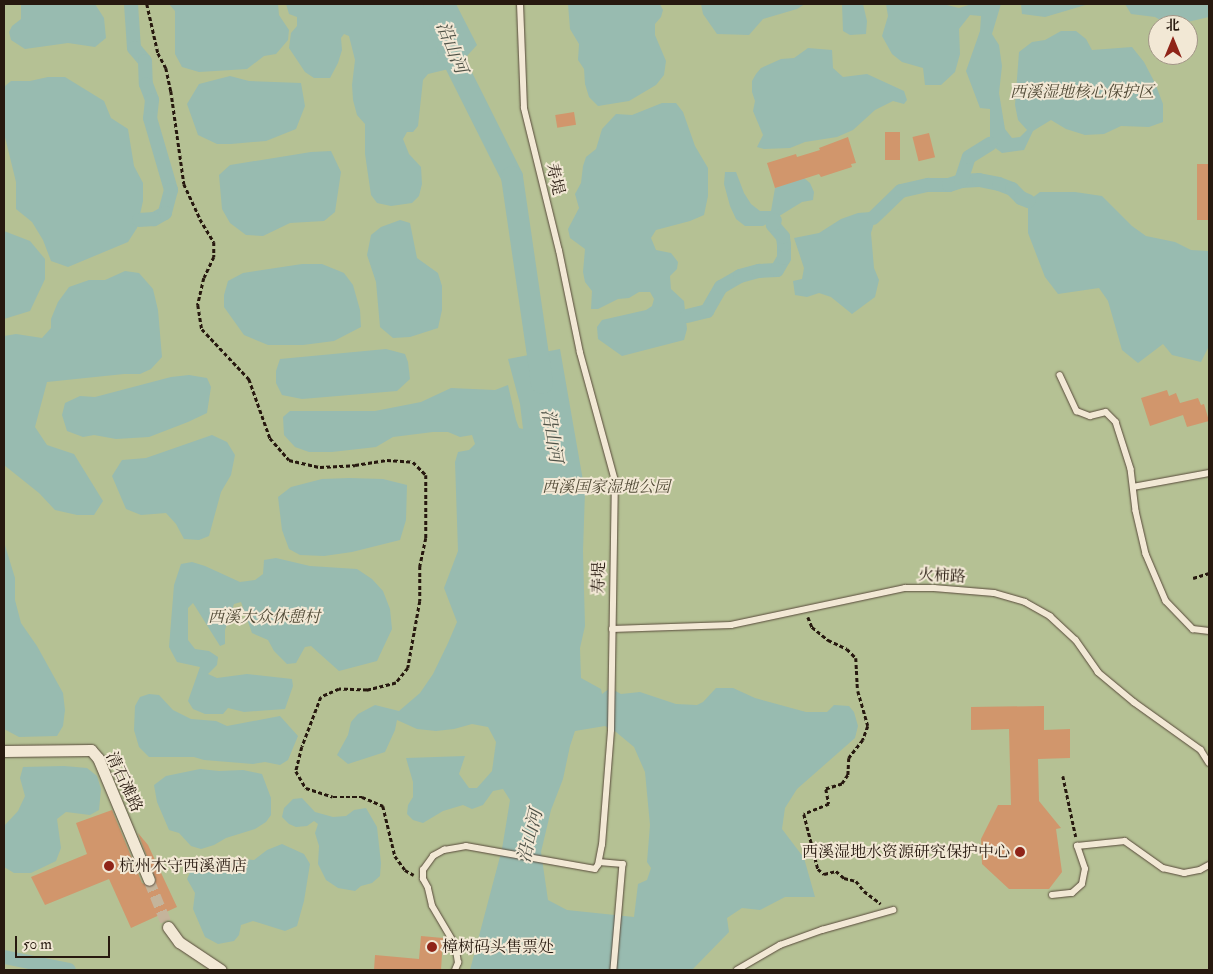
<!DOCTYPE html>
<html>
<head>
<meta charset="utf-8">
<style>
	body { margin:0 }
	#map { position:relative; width:1213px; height:974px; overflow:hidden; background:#ebdbbe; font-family:"IM FELL Double Pica","Noto Serif SC",serif }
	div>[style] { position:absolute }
	.green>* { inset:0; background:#b5c194 }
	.water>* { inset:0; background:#98bbb0 }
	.canal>* { height:14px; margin:-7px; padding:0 7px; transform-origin:7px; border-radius:7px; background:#98bbb0 }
	.river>* { height:22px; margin:-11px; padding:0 11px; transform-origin:11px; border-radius:11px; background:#98bbb0 }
	.building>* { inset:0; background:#d1966c; transform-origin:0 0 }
	.street-tunnel>* { height:11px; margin-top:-5.5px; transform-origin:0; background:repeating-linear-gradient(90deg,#c4b49b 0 11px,transparent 0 16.5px) }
	.path>* { height:2.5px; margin-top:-1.25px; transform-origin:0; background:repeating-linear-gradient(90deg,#27190f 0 4px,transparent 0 6.5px) }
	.roads { filter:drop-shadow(0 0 1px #584a3b) drop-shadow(0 0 1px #584a3b) }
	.lane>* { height:5.5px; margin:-2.75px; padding:0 2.75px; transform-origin:2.75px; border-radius:2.75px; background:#f2e8d5 }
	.street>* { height:11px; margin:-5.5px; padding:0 5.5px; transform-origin:5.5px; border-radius:5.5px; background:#f2e8d5 }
	.dots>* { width:14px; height:14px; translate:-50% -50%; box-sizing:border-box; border:2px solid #f2e8d5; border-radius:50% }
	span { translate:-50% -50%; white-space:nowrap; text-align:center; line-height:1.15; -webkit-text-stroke:4px #f2e8d5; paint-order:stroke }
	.park-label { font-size:16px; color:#524b37; font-style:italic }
	.street-label { font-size:16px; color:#27190f }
	.poi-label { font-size:16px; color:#27190f }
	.right { translate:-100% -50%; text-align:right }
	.left { translate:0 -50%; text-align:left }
	.water-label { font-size:18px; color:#4f5247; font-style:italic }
	.frame { position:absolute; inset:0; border:5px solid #27190f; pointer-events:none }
	.north { position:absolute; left:1148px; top:15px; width:50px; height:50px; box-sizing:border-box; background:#f2e8d5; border:1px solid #a19586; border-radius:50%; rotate:0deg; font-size:14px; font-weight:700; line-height:20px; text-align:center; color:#27190f }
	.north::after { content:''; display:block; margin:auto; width:18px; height:22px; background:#8f2418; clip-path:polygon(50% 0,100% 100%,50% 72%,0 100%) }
	.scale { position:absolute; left:15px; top:936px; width:95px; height:22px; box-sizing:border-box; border:2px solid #27190f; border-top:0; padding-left:6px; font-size:15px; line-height:18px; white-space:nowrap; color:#27190f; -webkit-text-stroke:4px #f2e8d5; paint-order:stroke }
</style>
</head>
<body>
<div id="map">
	<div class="green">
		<div style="clip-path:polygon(evenodd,4px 4px,1209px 4px,1209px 970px,4px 970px,4px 4px,1158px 25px,1188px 25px,1188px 55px,1158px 55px,1158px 25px)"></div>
	</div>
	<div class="water">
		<div style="clip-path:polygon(21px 4px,95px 4px,104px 18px,106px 38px,95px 47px,68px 43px,25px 49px,11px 40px,9px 32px,12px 26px,21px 19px)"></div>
		<div style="clip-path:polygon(169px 4px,278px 4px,279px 15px,289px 30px,288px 40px,276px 54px,264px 56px,247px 69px,199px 72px,182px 67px,175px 54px,175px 11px)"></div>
		<div style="clip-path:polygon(286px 4px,456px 4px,477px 45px,457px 67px,428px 74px,423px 80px,418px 126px,413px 132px,407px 132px,403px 139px,409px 154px,421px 167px,422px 184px,419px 196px,412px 203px,391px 206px,377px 203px,371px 195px,365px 154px,365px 124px,357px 115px,353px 100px,352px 85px,355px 60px,349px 36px,344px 34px,341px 38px,342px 50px,338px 63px,330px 78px,314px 78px,305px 72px,289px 48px,291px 33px,297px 26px,297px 17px,289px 14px)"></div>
		<div style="clip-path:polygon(568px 4px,660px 4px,663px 10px,661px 17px,655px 24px,655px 35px,666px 61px,664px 75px,656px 85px,629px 101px,598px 106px,589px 97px,585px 84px,584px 69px,578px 60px,579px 44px,570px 29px)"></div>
		<div style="clip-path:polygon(701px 4px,805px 4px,797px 9px,763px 19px,749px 35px,717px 34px,703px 14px)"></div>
		<div style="clip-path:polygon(842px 4px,863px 4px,867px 21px,866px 34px,850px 35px,843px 31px)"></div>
		<div style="clip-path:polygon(886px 4px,943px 4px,959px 8px,972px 4px,1001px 4px,992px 34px,999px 45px,1002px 66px,999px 93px,1005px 129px,1012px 138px,1020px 137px,1027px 130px,1018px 120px,1015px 105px,1019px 52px,1032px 42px,1045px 40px,1061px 31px,1076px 31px,1086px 39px,1092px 50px,1132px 47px,1144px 62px,1155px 83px,1163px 104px,1163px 122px,1149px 127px,1121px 126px,1104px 134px,1085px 135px,1066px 129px,1051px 120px,1033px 131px,1024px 150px,1002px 153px,990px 144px,990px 109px,980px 108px,966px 71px,980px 31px,981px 16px,970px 15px,959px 29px,960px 54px,955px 72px,941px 85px,925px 85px,923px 68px,902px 62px,892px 54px,882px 36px,888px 16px)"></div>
		<div style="clip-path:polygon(1021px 4px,1089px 4px,1045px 17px,1022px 14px)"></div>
		<div style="clip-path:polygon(1125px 4px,1209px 4px,1209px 17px,1183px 23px,1167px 24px,1155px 17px,1131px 14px)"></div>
		<div style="clip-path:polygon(808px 48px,832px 50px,833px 68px,843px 77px,867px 74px,904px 91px,907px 100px,904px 104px,893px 101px,875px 110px,853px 130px,837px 137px,805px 142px,790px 148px,764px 149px,757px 147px,763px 135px,753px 111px,755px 101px,752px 92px,752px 81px,756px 74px,761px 68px,781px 59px,794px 58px)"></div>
		<div style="clip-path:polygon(230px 76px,249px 81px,301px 83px,305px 106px,296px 129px,266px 141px,231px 144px,217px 144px,198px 135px,187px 104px,199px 84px)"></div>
		<div style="clip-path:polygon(48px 77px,65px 77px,104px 101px,111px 118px,128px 129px,134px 166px,143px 183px,143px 201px,137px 228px,128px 242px,68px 267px,51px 261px,43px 240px,32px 222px,16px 209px,16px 182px,4px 133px,4px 87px,11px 81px,30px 81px)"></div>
		<div style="clip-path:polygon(662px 103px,676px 103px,683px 112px,695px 146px,708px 168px,708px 196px,704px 215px,690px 221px,656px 230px,651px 238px,656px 250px,671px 253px,678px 262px,677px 269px,670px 276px,671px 289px,684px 301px,687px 329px,684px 340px,622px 356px,598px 339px,597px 327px,602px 320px,646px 310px,652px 306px,654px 299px,650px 292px,639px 292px,629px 298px,618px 299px,598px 309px,591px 309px,592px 291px,585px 282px,583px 272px,585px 249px,570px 238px,568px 229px,579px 208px,575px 194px,581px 183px,583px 166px,586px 157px,596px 149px,602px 129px,616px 114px,632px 115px)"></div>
		<div style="clip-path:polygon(331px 151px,341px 172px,335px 212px,324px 221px,290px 223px,263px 236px,246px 235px,230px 223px,222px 209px,219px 175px,230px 165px,311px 152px)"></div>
		<div style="clip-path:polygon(725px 172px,736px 172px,744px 193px,751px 204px,760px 211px,771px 211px,775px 188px,804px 178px,810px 183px,814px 192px,813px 200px,802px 202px,763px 226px,745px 226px,736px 219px,730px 206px,724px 184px)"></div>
		<div style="clip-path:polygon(1040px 192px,1075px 192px,1102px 196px,1132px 226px,1146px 236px,1175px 242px,1191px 250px,1209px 251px,1209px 346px,1201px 362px,1172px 355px,1163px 344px,1138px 363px,1122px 350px,1108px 301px,1099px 288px,1058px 294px,1045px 277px,1028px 233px,1028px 201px)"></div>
		<div style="clip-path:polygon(871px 212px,874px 223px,871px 233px,874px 268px,879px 280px,875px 297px,852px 314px,831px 297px,819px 293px,807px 297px,795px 295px,793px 281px,802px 279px,804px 268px,794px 238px,819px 233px,841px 219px,858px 213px)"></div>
		<div style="clip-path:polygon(400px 220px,410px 223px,417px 258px,438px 273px,442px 286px,442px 310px,438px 328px,410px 337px,393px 338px,380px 327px,376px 282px,367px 255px,371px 235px,381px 227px)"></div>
		<div style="clip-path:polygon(4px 231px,30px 241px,45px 259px,45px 279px,30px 311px,4px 319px)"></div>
		<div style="clip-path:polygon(302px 264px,322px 264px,344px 273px,353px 285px,360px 310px,361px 327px,334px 341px,303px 345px,268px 345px,244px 335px,224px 307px,224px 295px,228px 281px,243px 273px)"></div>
		<div style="clip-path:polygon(125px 271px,139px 273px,153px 289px,158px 310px,162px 357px,151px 369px,140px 374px,124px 374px,47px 382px,35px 427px,47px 445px,74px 454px,103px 501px,94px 515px,77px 515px,55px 510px,39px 493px,4px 465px,4px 336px,16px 334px,42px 338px,51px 328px,51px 319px,58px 302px,69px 287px,89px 280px,105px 280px)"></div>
		<div style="clip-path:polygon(386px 349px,405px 354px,408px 362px,410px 379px,397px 391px,302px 399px,282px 395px,276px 383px,276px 371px,280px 359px)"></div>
		<div style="clip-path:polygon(evenodd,560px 349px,585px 492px,583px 551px,585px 626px,580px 648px,581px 678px,601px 689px,602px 694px,610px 688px,621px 694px,640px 692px,676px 704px,697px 705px,703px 702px,716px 688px,733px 688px,755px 698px,806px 712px,827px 712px,834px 705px,849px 706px,854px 712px,858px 726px,855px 738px,797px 789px,785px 808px,782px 829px,804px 858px,815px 897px,785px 897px,760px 910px,742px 908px,727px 918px,729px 932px,692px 970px,470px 970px,502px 849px,510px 800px,503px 789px,493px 791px,483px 805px,472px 809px,463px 805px,443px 811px,423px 823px,413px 820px,407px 814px,408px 805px,413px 797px,413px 782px,406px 758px,465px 756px,459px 774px,469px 788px,477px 788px,492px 771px,496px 742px,488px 727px,472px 724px,454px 729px,436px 731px,417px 729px,397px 720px,395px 730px,385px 752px,348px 764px,337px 755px,348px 735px,351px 722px,358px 714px,375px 705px,399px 711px,420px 693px,433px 674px,448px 643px,457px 622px,444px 588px,458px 551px,455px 462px,458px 452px,469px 450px,475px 444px,472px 435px,460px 437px,448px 432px,433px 432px,393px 437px,376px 447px,332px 452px,309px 452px,295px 447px,284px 435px,283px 417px,290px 411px,375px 411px,421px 402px,451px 388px,495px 390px,508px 385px,516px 420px,519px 428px,523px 429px,520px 404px,508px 359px,560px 349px,605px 726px,616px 732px,634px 747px,645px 772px,650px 825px,647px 862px,651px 868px,647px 880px,638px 884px,634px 917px,567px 910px,548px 900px,541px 852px,551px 810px,563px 779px,570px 746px,575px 731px,605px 726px)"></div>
		<div style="clip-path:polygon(189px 375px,207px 378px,211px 387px,207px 413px,188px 422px,149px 437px,116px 439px,94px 435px,83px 437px,67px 431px,62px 415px,65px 403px,80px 396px,95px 397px,171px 377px)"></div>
		<div style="clip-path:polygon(212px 435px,227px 442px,235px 455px,231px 475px,221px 492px,209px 536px,199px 540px,184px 539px,176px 524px,166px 513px,141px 515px,126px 509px,112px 476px,122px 460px,146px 458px)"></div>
		<div style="clip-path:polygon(349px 478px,383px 479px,407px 485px,406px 520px,400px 540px,352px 552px,324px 556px,300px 555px,289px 549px,282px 530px,278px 497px,291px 487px,322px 479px)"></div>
		<div style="clip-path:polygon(4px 542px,15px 578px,15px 600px,21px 623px,37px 646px,63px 693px,65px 710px,63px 726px,57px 736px,19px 737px,4px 729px)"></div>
		<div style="clip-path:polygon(276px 558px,310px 566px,357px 569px,372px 579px,383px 591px,390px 609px,392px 629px,377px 661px,339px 671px,311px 646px,305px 647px,296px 663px,287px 664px,274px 651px,268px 640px,252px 633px,241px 602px,234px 604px,225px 630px,225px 644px,220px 646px,193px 603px,188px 608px,188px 640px,195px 649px,209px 651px,218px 657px,217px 665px,208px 674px,217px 678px,247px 674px,292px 679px,293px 686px,285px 709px,244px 712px,228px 708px,223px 714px,205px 714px,193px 709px,188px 701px,200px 667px,177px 662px,169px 647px,174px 585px,181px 564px,192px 562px,205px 566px,240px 582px,255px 580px,263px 574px,264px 560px)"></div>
		<div style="clip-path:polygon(149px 694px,159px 695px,173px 710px,191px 719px,216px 721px,227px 726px,280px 716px,298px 736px,288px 760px,280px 765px,265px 762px,253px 764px,204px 760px,194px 757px,149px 757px,139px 747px,134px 730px,135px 706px,140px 697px)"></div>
		<div style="clip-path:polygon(64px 766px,87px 768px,97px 776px,101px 789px,99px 810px,90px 815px,66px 812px,57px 819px,61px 848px,56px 861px,31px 873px,14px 873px,4px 867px,4px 826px,18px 811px,25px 796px,20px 778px,23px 767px)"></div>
		<div style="clip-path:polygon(200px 769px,219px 771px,243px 770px,262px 774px,271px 798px,271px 815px,266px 822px,255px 829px,226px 838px,214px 845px,201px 849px,191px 846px,179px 833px,169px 830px,157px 802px,154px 785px,166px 776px)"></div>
		<div style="clip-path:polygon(302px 798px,315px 812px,333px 817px,346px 816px,354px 810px,366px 808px,377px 827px,381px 863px,380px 876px,372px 883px,361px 886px,355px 891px,338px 888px,326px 880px,318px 864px,319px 846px,315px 833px,318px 824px,314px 821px,307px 826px,296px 827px,289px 824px,282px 817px,284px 808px,293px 799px)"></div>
		<div style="clip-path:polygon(282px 844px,304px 854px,310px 864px,304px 901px,297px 926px,285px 931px,253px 921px,241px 925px,239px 935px,234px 941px,218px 944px,205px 937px,193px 909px,195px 893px,187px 879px,193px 866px,209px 864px,222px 857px,254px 860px,267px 850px)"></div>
	</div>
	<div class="canal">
		<div style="left:131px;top:4px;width:44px;rotate:86.1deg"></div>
		<div style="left:134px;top:48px;width:17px;rotate:50deg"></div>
		<div style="left:145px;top:61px;width:23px;rotate:88deg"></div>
		<div style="left:146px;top:84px;width:17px;rotate:69deg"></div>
		<div style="left:152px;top:100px;width:18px;rotate:96deg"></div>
		<div style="left:150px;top:118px;width:75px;rotate:73.7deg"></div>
		<div style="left:171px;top:190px;width:24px;rotate:105deg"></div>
		<div style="left:165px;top:213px;width:13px;rotate:151deg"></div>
		<div style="left:154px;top:219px;width:15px;rotate:176deg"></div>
		<div style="left:961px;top:181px;width:18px;rotate:-3deg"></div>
		<div style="left:979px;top:180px;width:20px;rotate:11deg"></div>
		<div style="left:999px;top:184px;width:14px;rotate:21deg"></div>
		<div style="left:1012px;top:189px;width:13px;rotate:45deg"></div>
		<div style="left:1021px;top:198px;width:8px;rotate:23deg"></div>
		<div style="left:873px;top:218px;width:39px;rotate:-44deg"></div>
		<div style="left:901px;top:191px;width:28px;rotate:-13deg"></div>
		<div style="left:928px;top:185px;width:21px"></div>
		<div style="left:949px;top:185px;width:13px;rotate:-18deg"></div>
		<div style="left:961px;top:181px;width:25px;rotate:-72deg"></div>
		<div style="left:969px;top:157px;width:25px;rotate:-32deg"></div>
		<div style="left:687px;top:316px;width:21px;rotate:-14deg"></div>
		<div style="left:707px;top:311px;width:28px;rotate:-60deg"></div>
		<div style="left:721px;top:287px;width:22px;rotate:-30deg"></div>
		<div style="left:740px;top:276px;width:20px;rotate:-15deg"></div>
		<div style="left:759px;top:271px;width:18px;rotate:-3deg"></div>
		<div style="left:777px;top:270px;width:14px;rotate:-60deg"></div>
		<div style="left:784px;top:258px;width:13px;rotate:-90deg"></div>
		<div style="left:784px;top:245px;width:8px;rotate:-97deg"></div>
		<div style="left:783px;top:237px;width:16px;rotate:-130deg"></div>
		<div style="left:773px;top:225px;width:5px;rotate:-68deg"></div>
		<div style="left:4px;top:957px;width:66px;rotate:11.3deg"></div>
	</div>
	<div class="river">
		<div style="left:434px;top:4px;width:47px;rotate:72.7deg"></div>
		<div style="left:448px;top:49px;width:143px;rotate:63.4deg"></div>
		<div style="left:512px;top:177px;width:208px;rotate:81.7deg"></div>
	</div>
	<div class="building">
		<div style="left:574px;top:112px;width:13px;height:19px;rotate:81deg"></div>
		<div style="left:885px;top:132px;width:15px;height:28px"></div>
		<div style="left:929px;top:133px;width:25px;height:17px;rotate:76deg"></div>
		<div style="clip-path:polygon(848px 137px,856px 163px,851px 164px,852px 167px,821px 177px,819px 174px,775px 188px,767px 163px,796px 154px,797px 157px,820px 150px,819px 148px)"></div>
		<div style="left:1197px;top:164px;width:12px;height:56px"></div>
		<div style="clip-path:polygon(1167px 390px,1169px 396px,1176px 393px,1180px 403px,1198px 398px,1201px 405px,1204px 404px,1209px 421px,1187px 427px,1183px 415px,1150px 426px,1141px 398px)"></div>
		<div style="clip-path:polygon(1044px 706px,1044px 730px,1070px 729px,1070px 758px,1038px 759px,1039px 801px,1061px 828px,1056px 829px,1062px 872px,1049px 889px,1009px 889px,982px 864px,981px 839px,998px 805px,1011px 805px,1009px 729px,971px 730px,971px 707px)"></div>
		<div style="clip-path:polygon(112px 810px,142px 883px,151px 887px,156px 880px,138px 833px,148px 845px,177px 907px,131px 928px,109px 879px,45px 905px,31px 877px,87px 854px,76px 823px)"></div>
		<div style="clip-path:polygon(421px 936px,443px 938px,441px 970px,374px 970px,375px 955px,419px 959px)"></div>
	</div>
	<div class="street-tunnel">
		<div style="left:149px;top:880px;width:51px;rotate:68deg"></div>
	</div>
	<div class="path">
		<div style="left:147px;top:4px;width:50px;rotate:77.3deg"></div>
		<div style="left:158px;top:53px;width:17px;rotate:62deg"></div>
		<div style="left:166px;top:68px;width:24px;rotate:78deg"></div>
		<div style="left:171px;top:91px;width:94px;rotate:82deg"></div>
		<div style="left:184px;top:184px;width:38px;rotate:65deg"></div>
		<div style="left:200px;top:219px;width:27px;rotate:59deg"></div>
		<div style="left:214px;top:242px;width:15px;rotate:90deg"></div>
		<div style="left:214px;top:257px;width:23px;rotate:115deg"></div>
		<div style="left:204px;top:278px;width:28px;rotate:103deg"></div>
		<div style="left:198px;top:305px;width:24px;rotate:81deg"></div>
		<div style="left:202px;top:329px;width:69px;rotate:46.8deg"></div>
		<div style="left:249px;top:379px;width:63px;rotate:70.4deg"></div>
		<div style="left:270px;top:438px;width:29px;rotate:49deg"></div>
		<div style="left:289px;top:460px;width:32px;rotate:13deg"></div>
		<div style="left:320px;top:467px;width:35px;rotate:-3deg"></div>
		<div style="left:355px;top:465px;width:32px;rotate:-9deg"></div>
		<div style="left:387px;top:460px;width:26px;rotate:4deg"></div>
		<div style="left:413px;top:462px;width:18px;rotate:45deg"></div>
		<div style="left:426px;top:475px;width:63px;rotate:90deg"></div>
		<div style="left:426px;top:538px;width:29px;rotate:102deg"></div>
		<div style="left:420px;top:566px;width:35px;rotate:90deg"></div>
		<div style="left:420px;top:601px;width:68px;rotate:100.2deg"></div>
		<div style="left:408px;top:668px;width:19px;rotate:129deg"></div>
		<div style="left:396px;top:683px;width:30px;rotate:166deg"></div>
		<div style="left:367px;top:690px;width:28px;rotate:-178deg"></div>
		<div style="left:339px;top:689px;width:20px;rotate:156deg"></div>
		<div style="left:321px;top:697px;width:53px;rotate:110.8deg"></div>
		<div style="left:302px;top:747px;width:25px;rotate:104deg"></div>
		<div style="left:296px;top:771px;width:20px;rotate:60deg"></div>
		<div style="left:306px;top:788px;width:28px;rotate:18deg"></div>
		<div style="left:333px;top:797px;width:29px"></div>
		<div style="left:362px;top:797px;width:23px;rotate:23deg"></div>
		<div style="left:383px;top:806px;width:51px;rotate:76.5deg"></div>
		<div style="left:395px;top:856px;width:17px;rotate:54deg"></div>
		<div style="left:405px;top:870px;width:10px;rotate:29deg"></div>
		<div style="left:1193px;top:578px;width:17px;rotate:-17deg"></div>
		<div style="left:808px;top:617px;width:11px;rotate:68deg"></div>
		<div style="left:812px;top:627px;width:21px;rotate:39deg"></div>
		<div style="left:828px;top:640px;width:21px;rotate:25deg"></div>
		<div style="left:847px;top:649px;width:13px;rotate:45deg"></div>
		<div style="left:856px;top:658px;width:33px;rotate:87deg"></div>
		<div style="left:858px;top:691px;width:36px;rotate:74deg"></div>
		<div style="left:868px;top:726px;width:15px;rotate:110deg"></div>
		<div style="left:863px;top:740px;width:23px;rotate:128deg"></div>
		<div style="left:849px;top:758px;width:17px;rotate:93deg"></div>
		<div style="left:848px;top:775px;width:11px;rotate:124deg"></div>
		<div style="left:842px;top:784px;width:17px;rotate:163deg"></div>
		<div style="left:826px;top:789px;width:15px;rotate:79deg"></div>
		<div style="left:829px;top:804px;width:27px;rotate:158deg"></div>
		<div style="left:804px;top:814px;width:57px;rotate:75.7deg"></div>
		<div style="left:818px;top:869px;width:8px;rotate:40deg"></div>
		<div style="left:824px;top:874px;width:12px;rotate:-14deg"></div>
		<div style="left:836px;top:871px;width:11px;rotate:41deg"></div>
		<div style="left:844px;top:878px;width:12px;rotate:14deg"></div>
		<div style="left:856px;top:881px;width:13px;rotate:51deg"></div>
		<div style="left:864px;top:891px;width:21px;rotate:37deg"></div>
		<div style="left:1063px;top:776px;width:62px;rotate:78deg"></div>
	</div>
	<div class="roads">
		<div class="lane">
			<div style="left:1060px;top:375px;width:40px;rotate:65deg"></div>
			<div style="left:1077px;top:411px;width:14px;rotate:21deg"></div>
			<div style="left:1090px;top:416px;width:16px;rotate:-14deg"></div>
			<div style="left:1106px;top:412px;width:14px;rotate:45deg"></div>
			<div style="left:1116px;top:422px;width:49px;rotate:72.3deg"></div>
			<div style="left:1131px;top:469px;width:42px;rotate:83.2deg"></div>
			<div style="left:1136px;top:511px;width:44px;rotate:76.9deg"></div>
			<div style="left:1146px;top:554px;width:51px;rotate:66.9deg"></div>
			<div style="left:1166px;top:601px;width:39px;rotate:46deg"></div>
			<div style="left:1193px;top:629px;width:16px;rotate:7deg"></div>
			<div style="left:1133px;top:487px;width:77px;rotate:-10.4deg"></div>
			<div style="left:612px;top:629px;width:119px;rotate:-1.9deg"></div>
			<div style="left:731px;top:625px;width:178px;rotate:-12deg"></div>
			<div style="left:905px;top:588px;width:29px"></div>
			<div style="left:934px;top:588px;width:60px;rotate:4.8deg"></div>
			<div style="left:994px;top:593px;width:32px;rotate:16deg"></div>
			<div style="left:1025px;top:602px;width:29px;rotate:29deg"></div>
			<div style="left:1050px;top:616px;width:35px;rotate:43deg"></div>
			<div style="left:1076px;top:640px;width:39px;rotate:55deg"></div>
			<div style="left:1098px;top:672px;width:47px;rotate:39.8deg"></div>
			<div style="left:1134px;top:702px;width:82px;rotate:35.6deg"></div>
			<div style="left:1201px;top:750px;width:15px;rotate:58deg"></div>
			<div style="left:599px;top:862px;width:24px;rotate:5deg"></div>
			<div style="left:623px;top:864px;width:106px;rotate:94.9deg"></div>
			<div style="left:1052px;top:895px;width:20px;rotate:-6deg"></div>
			<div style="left:1072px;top:893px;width:13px;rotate:-42deg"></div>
			<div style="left:1082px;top:884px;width:15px;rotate:-79deg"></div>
			<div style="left:1085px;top:869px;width:24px;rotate:-109deg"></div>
			<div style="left:1077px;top:846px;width:48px;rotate:-5.9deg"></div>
			<div style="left:1125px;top:841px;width:47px;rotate:35.4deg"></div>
			<div style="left:1163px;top:868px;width:22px;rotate:13deg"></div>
			<div style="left:1184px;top:873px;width:16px;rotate:-11deg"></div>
			<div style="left:1200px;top:870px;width:10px;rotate:-29deg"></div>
			<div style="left:455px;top:970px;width:8px;rotate:-67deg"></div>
			<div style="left:458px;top:963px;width:18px;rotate:-99deg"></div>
			<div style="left:455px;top:945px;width:45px;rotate:-120.5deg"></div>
			<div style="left:432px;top:906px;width:18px;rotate:-103deg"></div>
			<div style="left:428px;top:888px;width:10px;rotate:-119deg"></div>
			<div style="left:423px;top:879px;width:9px;rotate:-90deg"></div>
			<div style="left:423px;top:870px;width:17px;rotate:-54deg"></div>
			<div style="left:433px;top:856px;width:13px;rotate:-29deg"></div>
			<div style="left:444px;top:850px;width:22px;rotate:-10deg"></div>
			<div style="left:466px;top:846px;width:131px;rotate:10.1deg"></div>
			<div style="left:595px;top:869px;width:5px;rotate:-53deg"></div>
			<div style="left:598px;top:865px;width:20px;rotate:-79deg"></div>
			<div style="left:602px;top:845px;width:115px;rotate:-85.5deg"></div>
			<div style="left:611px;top:730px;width:249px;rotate:-89.1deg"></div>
			<div style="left:615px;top:481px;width:133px;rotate:-105.3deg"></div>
			<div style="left:580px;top:353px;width:104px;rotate:-101.6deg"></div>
			<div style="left:559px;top:251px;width:147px;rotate:-103.8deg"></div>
			<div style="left:524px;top:108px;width:104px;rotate:-92.2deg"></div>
			<div style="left:737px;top:970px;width:50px;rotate:-30.2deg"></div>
			<div style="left:780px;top:945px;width:45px;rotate:-19.7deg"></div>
			<div style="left:822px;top:930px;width:74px;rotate:-15.7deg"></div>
		</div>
		<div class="street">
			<div style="left:4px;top:751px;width:87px;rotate:-0.7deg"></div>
			<div style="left:91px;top:750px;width:11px;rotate:49deg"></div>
			<div style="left:98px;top:758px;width:132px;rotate:67.3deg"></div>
			<div style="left:168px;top:927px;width:19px;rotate:54deg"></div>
			<div style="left:179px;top:942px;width:50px;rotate:33.7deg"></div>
		</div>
	</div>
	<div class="dots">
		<div style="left:1020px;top:852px;background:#8f2418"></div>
		<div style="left:109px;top:866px;background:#8f2418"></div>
		<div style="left:432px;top:947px;background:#8f2418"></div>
	</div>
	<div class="park-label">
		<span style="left:1082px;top:92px">西溪湿地核心保护区</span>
		<span style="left:606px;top:487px">西溪国家湿地公园</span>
		<span style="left:264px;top:617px">西溪大众休憩村</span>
	</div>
	<div class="street-label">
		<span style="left:555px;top:179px;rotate:76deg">寿堤</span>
		<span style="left:942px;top:576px;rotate:3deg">火柿路</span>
		<span style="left:599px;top:578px;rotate:-89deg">寿堤</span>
		<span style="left:124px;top:782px;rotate:65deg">清石滩路</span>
	</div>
	<div class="poi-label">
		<span class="right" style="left:1010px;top:852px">西溪湿地水资源研究保护中心</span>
		<span class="left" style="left:119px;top:866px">杭州木守西溪酒店</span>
		<span class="left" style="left:442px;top:947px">樟树码头售票处</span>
	</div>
	<div class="water-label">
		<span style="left:451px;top:48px;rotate:68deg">沿山河</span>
		<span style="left:551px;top:436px;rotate:81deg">沿山河</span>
		<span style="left:531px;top:836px;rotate:-76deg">沿山河</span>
	</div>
	<div class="frame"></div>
	<div class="north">北</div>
	<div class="scale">50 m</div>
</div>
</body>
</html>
